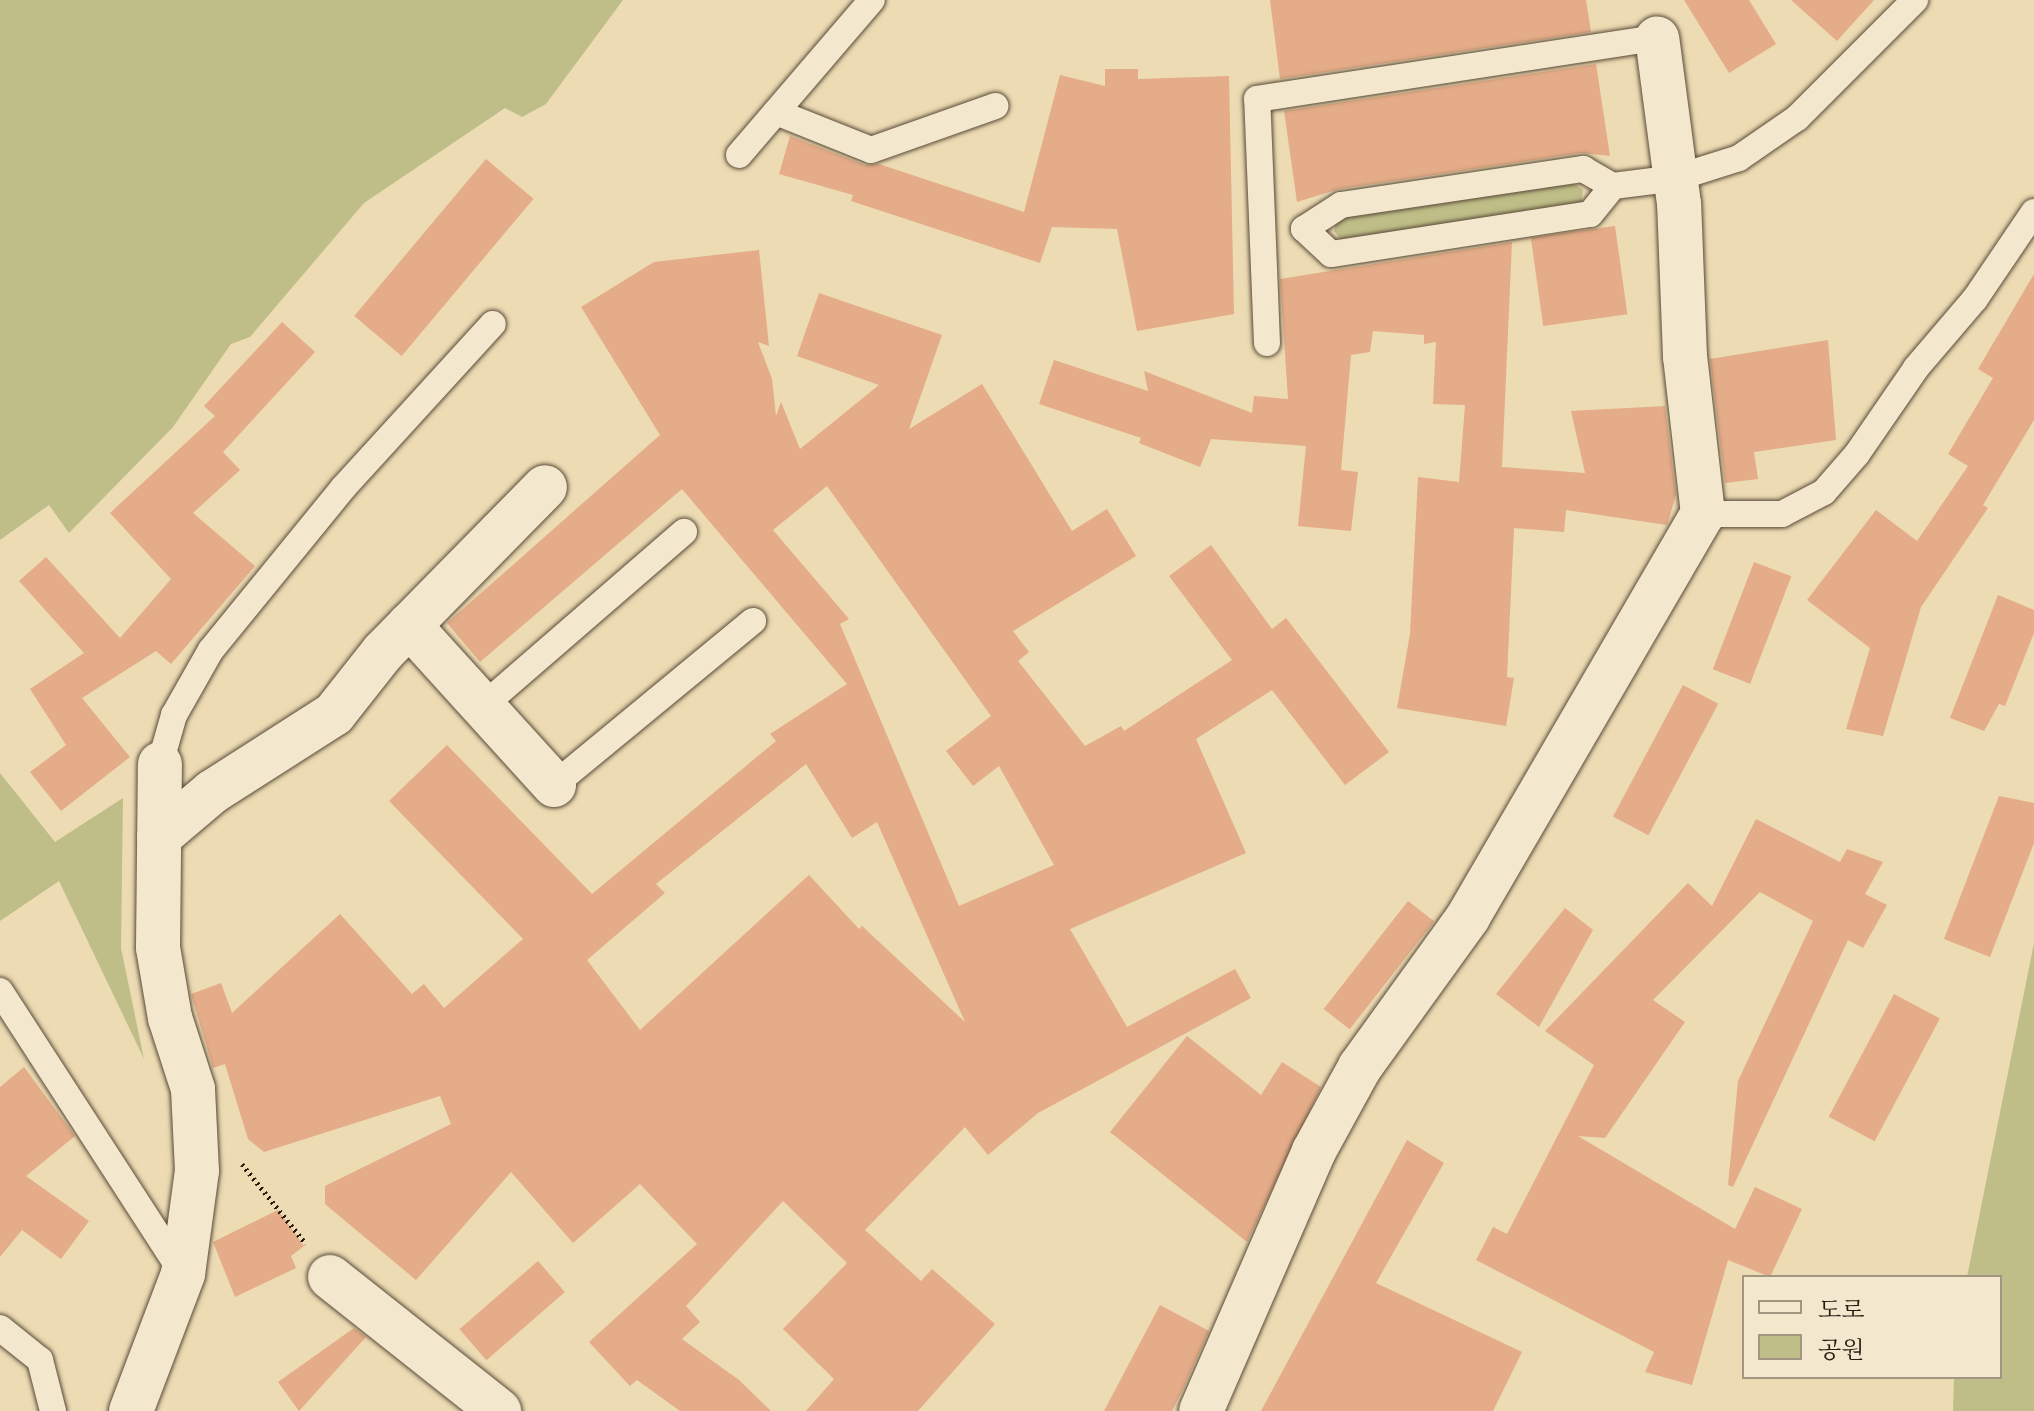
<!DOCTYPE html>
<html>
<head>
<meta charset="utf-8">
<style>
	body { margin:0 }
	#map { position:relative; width:2034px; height:1411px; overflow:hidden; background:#ecdbb3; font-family:"Libre Caslon Text","Noto Serif KR",serif }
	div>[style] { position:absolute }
	.green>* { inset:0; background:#bfbe88 }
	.building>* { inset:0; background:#e4ac88; transform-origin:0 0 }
	.path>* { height:5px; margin-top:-2.5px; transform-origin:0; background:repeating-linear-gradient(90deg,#291a0f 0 2px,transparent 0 6px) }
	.roads { filter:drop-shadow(0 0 2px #5a4a38) drop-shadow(0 0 2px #5a4a38) }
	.service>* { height:26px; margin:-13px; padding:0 13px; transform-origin:13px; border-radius:13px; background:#f3e8ce }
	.minor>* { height:44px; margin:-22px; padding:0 22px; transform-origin:22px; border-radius:22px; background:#f3e8ce }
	span { translate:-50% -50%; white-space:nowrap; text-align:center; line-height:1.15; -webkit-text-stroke:8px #f3e8ce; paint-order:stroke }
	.legend { position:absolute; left:1742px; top:1275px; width:260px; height:104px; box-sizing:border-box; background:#f3e8ce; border:2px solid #a29682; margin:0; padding:10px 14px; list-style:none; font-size:24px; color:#291a0f }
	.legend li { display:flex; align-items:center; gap:16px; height:40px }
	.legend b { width:40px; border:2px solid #a29682 }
</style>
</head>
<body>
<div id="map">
	<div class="green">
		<div style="clip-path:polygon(0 0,623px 0,546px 104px,522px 117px,505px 108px,364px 203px,250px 337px,231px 344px,173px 427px,69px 533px,49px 505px,0 540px)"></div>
		<div style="clip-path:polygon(1572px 182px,1583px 190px,1581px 204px,1342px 241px,1334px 231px,1337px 218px)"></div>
		<div style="clip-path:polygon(0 773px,55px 842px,123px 798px,121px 948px,144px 1059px,59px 881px,0 921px)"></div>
		<div style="clip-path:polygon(2034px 943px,2034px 1411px,1953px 1411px,1954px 1377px,2000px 1377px,2000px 1277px,1967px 1277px)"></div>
	</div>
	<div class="building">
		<div style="clip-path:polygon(1270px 0,1586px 0,1591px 32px,1280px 79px)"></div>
		<div style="clip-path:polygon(1684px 0,1749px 0,1776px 44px,1729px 73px)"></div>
		<div style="clip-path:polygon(1791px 0,1874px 0,1837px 41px)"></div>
		<div style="clip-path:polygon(1596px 64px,1610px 156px,1581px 153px,1339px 189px,1297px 202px,1284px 111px)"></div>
		<div style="clip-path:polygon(1105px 69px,1138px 69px,1138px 79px,1229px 76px,1234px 314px,1137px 331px,1117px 229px,1052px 227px,1040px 263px,851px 201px,853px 195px,779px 174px,790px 136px,865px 165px,879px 164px,1024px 212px,1060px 75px,1105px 86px)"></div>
		<div style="left:486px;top:159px;width:62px;height:205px;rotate:40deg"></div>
		<div style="left:1615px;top:226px;width:89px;height:85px;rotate:82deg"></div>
		<div style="clip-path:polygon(1512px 242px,1502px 467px,1585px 473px,1571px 411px,1665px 406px,1676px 495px,1667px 525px,1566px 510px,1564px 532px,1514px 528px,1507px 677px,1514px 678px,1506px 726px,1397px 708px,1410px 634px,1418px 477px,1459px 482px,1465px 405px,1433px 404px,1436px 342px,1424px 344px,1424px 335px,1373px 331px,1370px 352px,1351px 355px,1341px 470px,1358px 472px,1351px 531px,1298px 526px,1306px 446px,1211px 439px,1200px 467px,1139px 443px,1141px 438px,1039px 404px,1054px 360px,1148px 391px,1144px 371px,1252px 413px,1254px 396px,1288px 399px,1280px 279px)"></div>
		<div style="clip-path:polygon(evenodd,759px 250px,769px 346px,758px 342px,772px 379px,776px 416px,781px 402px,800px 449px,879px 385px,797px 356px,819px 293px,942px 335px,909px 429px,982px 384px,1072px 531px,1107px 509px,1136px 556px,1013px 631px,1029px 652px,1018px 661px,1085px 746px,1121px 726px,1124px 731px,1232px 660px,1169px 576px,1211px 545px,1272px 629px,1286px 618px,1389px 752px,1345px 785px,1272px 690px,1196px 739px,1246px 853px,1070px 929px,1127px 1027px,1235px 969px,1251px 998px,1038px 1113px,988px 1155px,965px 1127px,865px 1230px,921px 1281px,932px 1269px,995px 1324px,918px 1411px,806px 1411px,834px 1379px,783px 1329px,847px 1263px,783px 1201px,686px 1306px,700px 1322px,682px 1339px,739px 1380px,771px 1411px,680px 1411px,637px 1380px,630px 1386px,589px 1342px,697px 1244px,640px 1184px,573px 1243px,511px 1172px,416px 1280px,325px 1204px,325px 1186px,451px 1124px,440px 1096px,264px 1152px,248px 1139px,225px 1064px,213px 1068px,191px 994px,221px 983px,232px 1013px,340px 914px,412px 994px,424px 984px,444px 1008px,523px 939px,389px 801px,447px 745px,592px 894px,776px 741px,770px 734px,847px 684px,682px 489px,480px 662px,447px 623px,660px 435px,581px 307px,654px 262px,759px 250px,827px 486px,991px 716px,946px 751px,973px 786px,999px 766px,1054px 865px,959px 906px,840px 624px,849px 619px,773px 530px,827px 486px,759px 250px,806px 764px,852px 838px,877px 822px,965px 1022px,862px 926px,859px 929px,809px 875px,640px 1030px,587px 960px,665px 893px,656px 884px,806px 764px)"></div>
		<div style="clip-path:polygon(2034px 274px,2034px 420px,1983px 505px,1988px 508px,1921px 607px,1883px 736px,1846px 729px,1870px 648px,1807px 600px,1876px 510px,1917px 541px,1968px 466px,1948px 454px,1993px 378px,1978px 369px)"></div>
		<div style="clip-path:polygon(282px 322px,315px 352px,223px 452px,240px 470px,193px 513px,255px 566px,171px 664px,156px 651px,82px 698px,130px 757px,61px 811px,30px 772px,66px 745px,30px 689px,84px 653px,19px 581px,46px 557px,120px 638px,171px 579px,110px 513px,215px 416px,204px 406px)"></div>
		<div style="clip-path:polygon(1828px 340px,1836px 440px,1754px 452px,1758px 479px,1725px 483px,1710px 359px)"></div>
		<div style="left:1754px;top:562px;width:40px;height:115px;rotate:21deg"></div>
		<div style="clip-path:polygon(1998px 595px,2034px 610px,2034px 633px,2005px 706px,1999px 704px,1984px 731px,1950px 718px)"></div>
		<div style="left:1683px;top:685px;width:40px;height:149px;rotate:28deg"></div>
		<div style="clip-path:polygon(1999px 796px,2034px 803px,2034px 843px,1990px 957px,1944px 939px)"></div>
		<div style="clip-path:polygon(1756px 819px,1840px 862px,1847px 849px,1883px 862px,1865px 894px,1887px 905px,1863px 948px,1848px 940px,1733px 1187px,1728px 1185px,1738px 1081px,1813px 921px,1760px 892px,1653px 1000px,1685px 1022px,1605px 1138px,1578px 1136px,1735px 1229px,1755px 1187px,1802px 1209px,1770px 1277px,1728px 1260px,1692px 1385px,1645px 1372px,1654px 1352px,1476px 1260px,1493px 1227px,1507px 1234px,1594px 1065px,1545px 1031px,1688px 883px,1712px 906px)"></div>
		<div style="left:1408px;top:901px;width:33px;height:137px;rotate:38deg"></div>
		<div style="clip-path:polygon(1565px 908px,1593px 930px,1539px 1027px,1496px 994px)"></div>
		<div style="left:1894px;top:994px;width:52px;height:139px;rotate:28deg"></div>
		<div style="clip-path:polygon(1187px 1036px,1261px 1095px,1282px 1062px,1321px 1087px,1247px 1242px,1110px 1132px)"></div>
		<div style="clip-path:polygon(24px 1067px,75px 1136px,26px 1176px,89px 1221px,61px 1259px,22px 1230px,0 1257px,0 1087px)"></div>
		<div style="clip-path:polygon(1407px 1140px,1444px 1163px,1376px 1283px,1522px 1352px,1493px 1411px,1261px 1411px)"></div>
		<div style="clip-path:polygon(278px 1210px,304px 1246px,291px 1256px,296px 1268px,235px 1297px,213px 1242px)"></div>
		<div style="left:538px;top:1261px;width:41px;height:104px;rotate:49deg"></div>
		<div style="clip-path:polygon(1160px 1305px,1209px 1331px,1184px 1387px,1172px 1411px,1104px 1411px)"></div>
		<div style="clip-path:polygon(354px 1328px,366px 1337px,299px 1411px,278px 1382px)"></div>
	</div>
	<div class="path">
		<div style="left:242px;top:1164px;width:102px;rotate:51.3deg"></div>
	</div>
	<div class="roads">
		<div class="service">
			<div style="left:776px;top:112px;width:102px;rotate:21.8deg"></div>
			<div style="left:871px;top:150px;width:132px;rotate:-19.5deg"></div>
			<div style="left:739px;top:155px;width:204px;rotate:-49.4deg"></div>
			<div style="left:1583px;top:169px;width:34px;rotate:30deg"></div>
			<div style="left:1613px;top:186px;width:36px;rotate:129deg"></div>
			<div style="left:1590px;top:214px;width:262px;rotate:171.2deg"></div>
			<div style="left:1331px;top:254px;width:37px;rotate:-137deg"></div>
			<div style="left:1304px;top:229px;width:44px;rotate:-33deg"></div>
			<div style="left:1341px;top:205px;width:245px;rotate:-8.5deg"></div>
			<div style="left:1613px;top:186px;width:64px;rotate:-7.2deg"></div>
			<div style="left:1676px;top:178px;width:66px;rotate:-17.6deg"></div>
			<div style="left:1739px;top:158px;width:70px;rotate:-34.6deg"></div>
			<div style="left:1797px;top:118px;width:167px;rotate:-45deg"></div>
			<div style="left:1267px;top:343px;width:244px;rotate:-92.3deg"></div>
			<div style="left:1257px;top:99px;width:405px;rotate:-8.7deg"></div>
			<div style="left:1703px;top:514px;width:79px"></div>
			<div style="left:1782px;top:514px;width:47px;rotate:-27.6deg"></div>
			<div style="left:1824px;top:492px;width:50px;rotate:-49deg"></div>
			<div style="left:1857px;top:454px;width:104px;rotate:-55.5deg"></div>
			<div style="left:1916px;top:368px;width:91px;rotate:-49.5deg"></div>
			<div style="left:1975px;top:299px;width:105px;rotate:-55.9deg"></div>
			<div style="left:483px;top:706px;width:266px;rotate:-40.9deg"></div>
			<div style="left:160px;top:764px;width:51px;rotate:-74.1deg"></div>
			<div style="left:174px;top:715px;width:75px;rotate:-60.4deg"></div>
			<div style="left:211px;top:650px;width:209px;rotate:-50.8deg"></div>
			<div style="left:343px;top:488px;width:222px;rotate:-47.6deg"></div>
			<div style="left:554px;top:785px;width:258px;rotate:-39.5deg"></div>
			<div style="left:0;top:991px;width:337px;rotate:57.1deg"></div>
			<div style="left:0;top:1328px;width:51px;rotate:38.7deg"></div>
			<div style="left:40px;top:1360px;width:53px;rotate:75.7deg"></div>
		</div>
		<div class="minor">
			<div style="left:409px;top:625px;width:216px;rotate:47.8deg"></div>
			<div style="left:159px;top:837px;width:70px;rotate:-40.3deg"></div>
			<div style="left:212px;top:792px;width:145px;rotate:-32.6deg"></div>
			<div style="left:334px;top:714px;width:79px;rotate:-51.7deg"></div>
			<div style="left:383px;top:652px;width:231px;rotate:-45.5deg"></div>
			<div style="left:330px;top:1277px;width:216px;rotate:38.4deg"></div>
			<div style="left:131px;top:1411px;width:147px;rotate:-69.2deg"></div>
			<div style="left:183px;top:1274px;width:104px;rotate:-82.3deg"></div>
			<div style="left:197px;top:1171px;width:82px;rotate:-92.8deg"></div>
			<div style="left:193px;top:1089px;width:75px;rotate:-107.9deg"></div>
			<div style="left:170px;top:1018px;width:71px;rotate:-99.7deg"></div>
			<div style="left:158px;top:948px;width:184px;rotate:-89.4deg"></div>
			<div style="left:1201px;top:1411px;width:283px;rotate:-66.5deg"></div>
			<div style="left:1314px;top:1151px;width:96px;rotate:-61.3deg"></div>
			<div style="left:1360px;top:1067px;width:185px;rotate:-54.2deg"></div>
			<div style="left:1468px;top:917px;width:467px;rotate:-59.8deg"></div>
			<div style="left:1703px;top:514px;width:158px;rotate:-96.5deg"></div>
			<div style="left:1685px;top:357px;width:153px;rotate:-92.2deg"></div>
			<div style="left:1679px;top:204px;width:167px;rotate:-97.5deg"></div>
		</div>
	</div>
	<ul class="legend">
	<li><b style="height:10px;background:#f3e8ce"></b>도로</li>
	<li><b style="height:22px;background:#bfbe88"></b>공원</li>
	</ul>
</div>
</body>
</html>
